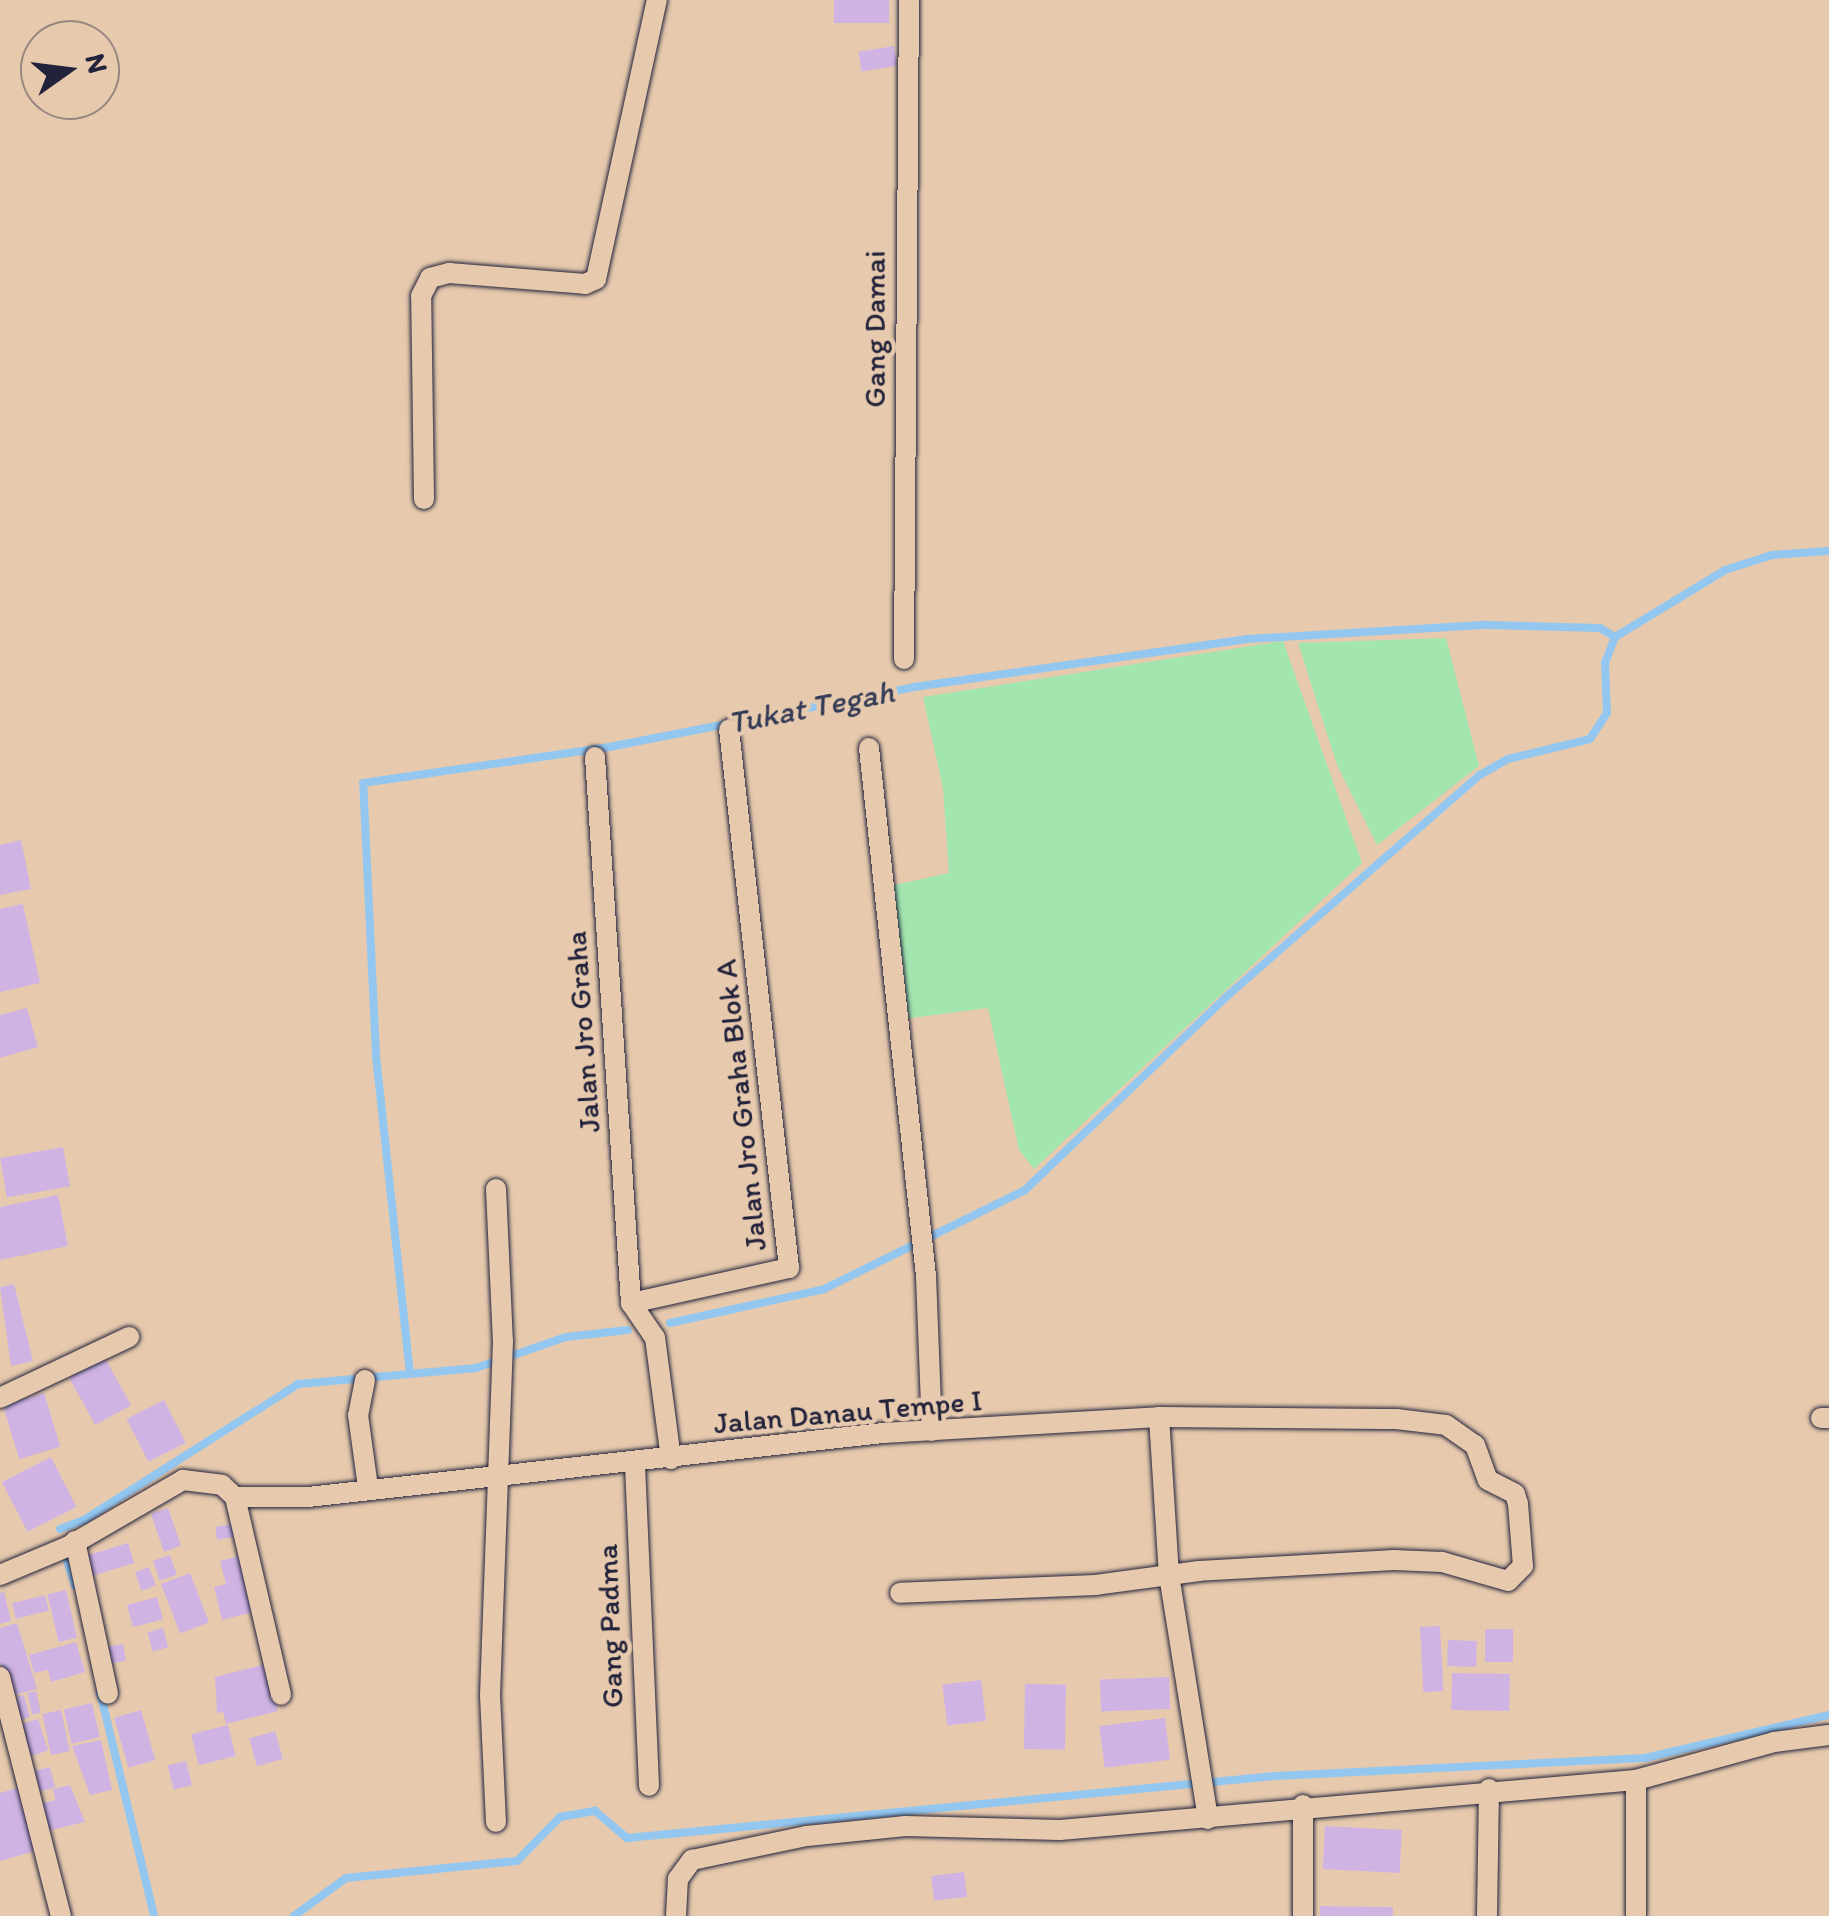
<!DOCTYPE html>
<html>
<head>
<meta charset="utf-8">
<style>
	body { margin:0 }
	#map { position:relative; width:1829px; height:1916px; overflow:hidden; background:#e7caae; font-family:Itim,sans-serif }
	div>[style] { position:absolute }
	.green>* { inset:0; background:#a2e5af }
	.stream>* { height:8px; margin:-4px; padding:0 4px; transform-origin:4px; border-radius:4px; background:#93c7f0 }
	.building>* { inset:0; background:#cfb4e3; transform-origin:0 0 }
	.roads { filter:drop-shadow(0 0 2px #22223b) drop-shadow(0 0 2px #22223b) }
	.minor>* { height:20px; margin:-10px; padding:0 10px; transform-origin:10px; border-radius:10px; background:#e7caae }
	span { translate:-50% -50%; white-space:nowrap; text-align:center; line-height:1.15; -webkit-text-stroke:9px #e7caae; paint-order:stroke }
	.street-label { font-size:30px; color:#22223b }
	.water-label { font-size:32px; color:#333b56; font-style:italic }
	.north { position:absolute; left:20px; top:20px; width:100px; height:100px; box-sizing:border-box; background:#e7caae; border:2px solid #988780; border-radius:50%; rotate:76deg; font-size:28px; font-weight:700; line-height:40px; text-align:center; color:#22223b }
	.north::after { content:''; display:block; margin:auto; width:35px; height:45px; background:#22223b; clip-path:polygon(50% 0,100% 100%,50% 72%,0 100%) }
</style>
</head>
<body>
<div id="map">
	<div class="green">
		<div style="clip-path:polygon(1446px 638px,1479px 766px,1377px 845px,1337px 765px,1298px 643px)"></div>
		<div style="clip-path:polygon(1283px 641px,1362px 863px,1034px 1169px,1019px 1150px,988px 1008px,903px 1019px,890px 886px,949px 873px,943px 788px,923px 697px)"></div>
	</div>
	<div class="stream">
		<div style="left:670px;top:1323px;width:158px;rotate:-12.4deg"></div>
		<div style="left:824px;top:1289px;width:224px;rotate:-26.2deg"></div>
		<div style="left:1025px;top:1190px;width:279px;rotate:-43.8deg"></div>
		<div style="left:1226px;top:997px;width:337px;rotate:-41.2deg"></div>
		<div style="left:1480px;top:775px;width:32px;rotate:-30deg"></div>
		<div style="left:1508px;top:759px;width:84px;rotate:-13.7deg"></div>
		<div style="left:1590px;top:739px;width:31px;rotate:-57deg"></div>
		<div style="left:1607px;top:713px;width:50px;rotate:-92.3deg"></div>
		<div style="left:1605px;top:663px;width:28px;rotate:-69deg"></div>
		<div style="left:1615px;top:637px;width:129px;rotate:-31.3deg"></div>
		<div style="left:1725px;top:570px;width:49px;rotate:-17.7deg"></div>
		<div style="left:1772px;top:555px;width:57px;rotate:-4deg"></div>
		<div style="left:410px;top:1374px;width:321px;rotate:-96.1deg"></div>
		<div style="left:376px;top:1055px;width:272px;rotate:-92.7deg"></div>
		<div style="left:363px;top:783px;width:249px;rotate:-8.3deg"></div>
		<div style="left:609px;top:747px;width:311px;rotate:-11.1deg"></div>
		<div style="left:914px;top:687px;width:337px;rotate:-8.2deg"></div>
		<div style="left:1248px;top:639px;width:239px;rotate:-3.4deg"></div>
		<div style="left:1487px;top:625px;width:113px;rotate:1.5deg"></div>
		<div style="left:1600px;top:628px;width:17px;rotate:31deg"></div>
		<div style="left:60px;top:1529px;width:26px;rotate:-21deg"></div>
		<div style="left:84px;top:1520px;width:254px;rotate:-32.4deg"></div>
		<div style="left:298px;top:1384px;width:179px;rotate:-5.1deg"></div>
		<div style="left:476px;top:1368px;width:95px;rotate:-19deg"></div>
		<div style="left:566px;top:1337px;width:62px;rotate:-6.4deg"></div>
		<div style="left:67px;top:1561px;width:26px;rotate:72deg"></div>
		<div style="left:100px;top:1692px;width:230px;rotate:76.4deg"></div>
		<div style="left:294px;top:1916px;width:64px;rotate:-36.2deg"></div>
		<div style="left:346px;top:1878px;width:172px;rotate:-5.7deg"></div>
		<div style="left:517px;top:1861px;width:62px;rotate:-45.7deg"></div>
		<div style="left:560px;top:1817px;width:36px;rotate:-10deg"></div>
		<div style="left:595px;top:1811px;width:42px;rotate:40.2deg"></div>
		<div style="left:627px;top:1838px;width:651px;rotate:-5.47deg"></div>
		<div style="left:1275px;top:1776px;width:370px;rotate:-2.8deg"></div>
		<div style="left:1645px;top:1758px;width:189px;rotate:-13.2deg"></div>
	</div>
	<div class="building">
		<div style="left:834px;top:0;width:55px;height:23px"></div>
		<div style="left:894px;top:46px;width:20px;height:36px;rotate:81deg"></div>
		<div style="clip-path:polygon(21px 840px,31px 889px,0 895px,0 845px)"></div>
		<div style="clip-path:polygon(23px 904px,40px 983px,0 992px,0 909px)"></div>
		<div style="clip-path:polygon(27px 1008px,38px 1047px,0 1058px,0 1015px)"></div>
		<div style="left:63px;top:1147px;width:40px;height:64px;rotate:80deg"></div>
		<div style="clip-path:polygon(58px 1195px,68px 1246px,0 1260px,0 1207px)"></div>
		<div style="clip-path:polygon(14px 1284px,33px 1361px,11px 1366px,0 1287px)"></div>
		<div style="left:105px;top:1358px;width:54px;height:41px;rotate:61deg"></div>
		<div style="left:44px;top:1393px;width:56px;height:43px;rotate:73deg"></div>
		<div style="left:164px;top:1400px;width:48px;height:42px;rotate:63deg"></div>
		<div style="left:51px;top:1457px;width:56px;height:55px;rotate:63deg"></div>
		<div style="left:168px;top:1508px;width:40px;height:18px;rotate:71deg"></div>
		<div style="left:233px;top:1524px;width:13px;height:18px;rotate:81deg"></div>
		<div style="left:128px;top:1543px;width:21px;height:45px;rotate:73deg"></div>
		<div style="left:170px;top:1555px;width:21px;height:18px;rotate:71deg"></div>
		<div style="clip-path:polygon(243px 1555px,253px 1612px,222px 1620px,214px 1587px,226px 1584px,220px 1561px)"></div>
		<div style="left:149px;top:1567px;width:20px;height:15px;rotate:70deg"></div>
		<div style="left:190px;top:1573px;width:53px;height:31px;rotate:69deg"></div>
		<div style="left:66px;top:1590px;width:49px;height:19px;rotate:77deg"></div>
		<div style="clip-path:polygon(4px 1592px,11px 1621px,0 1624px,0 1593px)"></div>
		<div style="left:45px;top:1595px;width:16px;height:34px;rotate:76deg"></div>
		<div style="left:157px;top:1597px;width:23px;height:31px;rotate:75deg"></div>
		<div style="clip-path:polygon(17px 1623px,37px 1689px,10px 1696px,0 1662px,0 1628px)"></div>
		<div style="left:1440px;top:1626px;width:65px;height:20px;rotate:87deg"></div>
		<div style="left:163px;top:1628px;width:20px;height:16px;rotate:75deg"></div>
		<div style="left:1485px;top:1629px;width:28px;height:33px"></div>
		<div style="left:1448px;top:1640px;width:29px;height:26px;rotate:2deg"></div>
		<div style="clip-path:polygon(76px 1642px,85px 1672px,51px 1682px,48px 1670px,34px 1673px,29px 1655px)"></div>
		<div style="left:123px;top:1644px;width:17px;height:19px;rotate:80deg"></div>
		<div style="clip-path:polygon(266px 1664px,278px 1711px,226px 1724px,223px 1712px,217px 1713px,215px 1677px)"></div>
		<div style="left:1452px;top:1673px;width:58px;height:37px;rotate:1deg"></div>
		<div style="left:1169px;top:1677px;width:32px;height:69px;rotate:88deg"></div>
		<div style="left:981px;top:1680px;width:41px;height:39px;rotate:83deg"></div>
		<div style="left:1025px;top:1684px;width:41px;height:65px;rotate:1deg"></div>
		<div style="left:36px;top:1691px;width:22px;height:9px;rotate:77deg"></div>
		<div style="left:24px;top:1695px;width:23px;height:14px;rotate:75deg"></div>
		<div style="left:92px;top:1703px;width:35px;height:29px;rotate:77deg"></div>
		<div style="left:61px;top:1710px;width:42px;height:19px;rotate:78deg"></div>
		<div style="left:141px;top:1710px;width:52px;height:28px;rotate:74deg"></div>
		<div style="left:1165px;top:1718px;width:42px;height:66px;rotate:83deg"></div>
		<div style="left:38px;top:1719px;width:33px;height:19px;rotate:72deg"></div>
		<div style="left:228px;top:1725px;width:32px;height:38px;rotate:76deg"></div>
		<div style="left:275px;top:1731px;width:29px;height:27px;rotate:74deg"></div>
		<div style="clip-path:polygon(101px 1740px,112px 1790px,90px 1795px,72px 1746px)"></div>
		<div style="left:186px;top:1761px;width:25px;height:19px;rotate:76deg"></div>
		<div style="left:50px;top:1767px;width:21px;height:18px;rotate:76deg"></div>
		<div style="clip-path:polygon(70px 1785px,85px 1822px,46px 1831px,40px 1804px,55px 1800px,53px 1789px)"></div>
		<div style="clip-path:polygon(20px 1787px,39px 1850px,0 1861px,0 1793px)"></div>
		<div style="left:1325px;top:1826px;width:77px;height:43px;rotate:3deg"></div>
		<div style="left:964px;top:1872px;width:25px;height:33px;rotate:83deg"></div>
		<div style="left:1320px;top:1906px;width:73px;height:10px;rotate:1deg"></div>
	</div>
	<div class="roads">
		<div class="minor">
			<div style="left:424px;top:499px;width:203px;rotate:-90.8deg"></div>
			<div style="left:421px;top:296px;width:20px;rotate:-63deg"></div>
			<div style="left:430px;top:278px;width:20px;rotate:-15deg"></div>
			<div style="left:449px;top:273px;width:136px;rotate:4.6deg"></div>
			<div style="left:585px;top:284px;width:12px;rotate:-24deg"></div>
			<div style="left:596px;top:279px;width:286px;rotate:-77.7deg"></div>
			<div style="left:904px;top:659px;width:659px;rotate:-89.57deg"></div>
			<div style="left:869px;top:748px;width:531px;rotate:83.84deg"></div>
			<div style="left:926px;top:1276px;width:155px;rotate:87.8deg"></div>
			<div style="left:595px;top:757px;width:547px;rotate:86.23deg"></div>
			<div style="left:496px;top:1189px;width:152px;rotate:87.4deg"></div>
			<div style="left:503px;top:1341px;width:354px;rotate:92.1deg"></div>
			<div style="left:490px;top:1695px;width:127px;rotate:87.3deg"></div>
			<div style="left:365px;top:1380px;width:36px;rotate:101deg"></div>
			<div style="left:358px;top:1415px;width:73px;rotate:82.1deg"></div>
			<div style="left:0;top:1398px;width:143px;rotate:-25.3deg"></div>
			<div style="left:1159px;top:1417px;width:158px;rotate:86.4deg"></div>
			<div style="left:1169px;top:1575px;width:247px;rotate:80.9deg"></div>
			<div style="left:1821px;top:1418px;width:8px"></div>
			<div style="left:671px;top:1459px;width:122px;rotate:-97.5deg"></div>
			<div style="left:655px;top:1338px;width:42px;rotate:-124.4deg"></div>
			<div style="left:631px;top:1303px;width:162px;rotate:-12.5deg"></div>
			<div style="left:789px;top:1268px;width:542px;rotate:-96.35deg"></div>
			<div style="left:635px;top:1465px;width:321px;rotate:87.5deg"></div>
			<div style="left:235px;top:1497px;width:203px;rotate:76.9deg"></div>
			<div style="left:75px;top:1541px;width:156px;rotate:77.8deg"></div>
			<div style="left:0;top:1575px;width:75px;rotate:-22.8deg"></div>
			<div style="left:69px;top:1546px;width:132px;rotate:-30.1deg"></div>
			<div style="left:183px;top:1480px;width:39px;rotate:7deg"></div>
			<div style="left:222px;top:1485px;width:18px;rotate:43deg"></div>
			<div style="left:235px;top:1497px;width:73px"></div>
			<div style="left:308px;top:1497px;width:579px;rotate:-6.35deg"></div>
			<div style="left:883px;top:1433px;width:276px;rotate:-3.3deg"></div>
			<div style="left:1159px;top:1417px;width:237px;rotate:0.5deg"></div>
			<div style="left:1396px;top:1419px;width:50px;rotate:6.8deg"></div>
			<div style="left:1446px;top:1425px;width:35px;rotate:35deg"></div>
			<div style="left:1475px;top:1445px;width:37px;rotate:70deg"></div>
			<div style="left:1488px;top:1480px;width:30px;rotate:27deg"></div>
			<div style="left:1515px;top:1494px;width:10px;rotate:73deg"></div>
			<div style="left:1518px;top:1504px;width:62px;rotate:85.4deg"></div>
			<div style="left:1523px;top:1566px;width:21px;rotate:135deg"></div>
			<div style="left:1508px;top:1581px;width:69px;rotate:-163.9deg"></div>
			<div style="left:1442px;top:1562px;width:48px;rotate:-177.6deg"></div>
			<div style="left:1394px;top:1560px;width:195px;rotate:176.8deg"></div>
			<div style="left:1199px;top:1571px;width:104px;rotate:172.3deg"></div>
			<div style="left:1096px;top:1585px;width:196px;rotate:177.7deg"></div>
			<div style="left:0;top:1677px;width:247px;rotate:75.7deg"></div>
			<div style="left:1303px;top:1805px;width:111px;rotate:90deg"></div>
			<div style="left:676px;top:1916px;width:37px;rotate:-87deg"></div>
			<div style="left:678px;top:1879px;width:24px;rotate:-54deg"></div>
			<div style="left:692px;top:1860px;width:117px;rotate:-11.8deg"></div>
			<div style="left:807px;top:1836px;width:99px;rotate:-5.8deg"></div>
			<div style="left:905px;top:1826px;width:155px;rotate:1.5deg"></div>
			<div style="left:1060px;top:1830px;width:578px;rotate:-4.96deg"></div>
			<div style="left:1636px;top:1780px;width:143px;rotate:-15.4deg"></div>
			<div style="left:1774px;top:1742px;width:55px;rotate:-7.3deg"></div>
			<div style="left:1487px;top:1916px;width:127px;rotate:-89.1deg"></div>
			<div style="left:1636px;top:1916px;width:136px;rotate:-90deg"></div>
		</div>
	</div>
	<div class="street-label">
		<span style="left:875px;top:329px;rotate:-90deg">Gang Damai</span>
		<span style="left:583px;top:1032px;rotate:-94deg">Jalan Jro Graha</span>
		<span style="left:741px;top:1105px;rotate:-96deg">Jalan Jro Graha Blok A</span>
		<span style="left:848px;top:1412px;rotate:-5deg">Jalan Danau Tempe I</span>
		<span style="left:610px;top:1626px;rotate:-92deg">Gang Padma</span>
	</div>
	<div class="water-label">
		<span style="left:811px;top:707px;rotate:-11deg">Tukat Tegah</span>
	</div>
	<div class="north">N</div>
</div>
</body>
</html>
